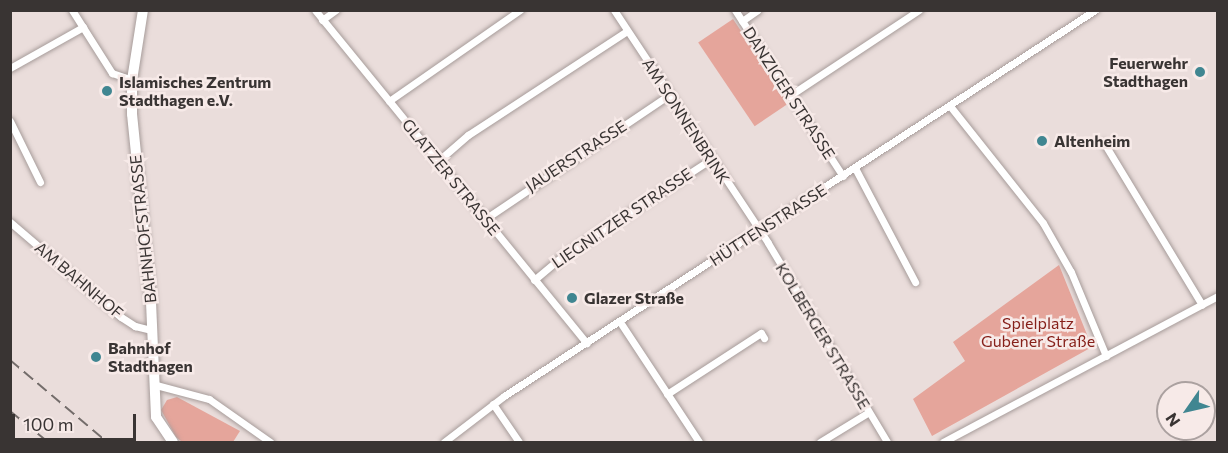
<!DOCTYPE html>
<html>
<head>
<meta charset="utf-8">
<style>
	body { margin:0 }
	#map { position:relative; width:1228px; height:453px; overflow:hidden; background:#eadddb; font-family:Commissioner,sans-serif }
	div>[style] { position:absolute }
	.green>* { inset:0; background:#e5a59b; transform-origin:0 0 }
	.roads { filter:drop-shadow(0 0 2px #a79c9a) drop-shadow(0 0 2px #a79c9a) }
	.minor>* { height:7px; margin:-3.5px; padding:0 3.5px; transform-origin:3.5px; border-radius:3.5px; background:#fff }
	.secondary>* { height:10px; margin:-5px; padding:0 5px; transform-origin:5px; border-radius:5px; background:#fff }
	.rail>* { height:2px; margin-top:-1px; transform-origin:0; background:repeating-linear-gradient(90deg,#736c6a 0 12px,transparent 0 18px) }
	.dots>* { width:16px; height:16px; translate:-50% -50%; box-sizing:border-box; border:3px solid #f7eae8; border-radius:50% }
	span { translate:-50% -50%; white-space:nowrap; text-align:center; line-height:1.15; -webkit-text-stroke:5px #f7eae8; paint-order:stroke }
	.poi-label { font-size:16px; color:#393433; font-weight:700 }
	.right { translate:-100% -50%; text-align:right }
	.left { translate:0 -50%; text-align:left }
	.street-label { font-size:16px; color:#393433 }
	.park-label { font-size:16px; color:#86201a }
	.frame { position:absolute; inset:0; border:12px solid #393433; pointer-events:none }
	.north { position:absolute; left:1156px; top:381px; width:60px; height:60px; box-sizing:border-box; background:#f7eae8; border:2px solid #aba1a0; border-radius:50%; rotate:236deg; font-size:16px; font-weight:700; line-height:24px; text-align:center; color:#393433 }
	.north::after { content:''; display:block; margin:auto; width:21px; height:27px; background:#408691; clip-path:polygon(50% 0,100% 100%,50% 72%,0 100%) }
	.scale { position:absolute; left:12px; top:414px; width:124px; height:27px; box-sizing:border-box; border:3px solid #393433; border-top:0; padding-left:8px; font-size:18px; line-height:21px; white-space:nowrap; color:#393433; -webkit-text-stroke:4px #f7eae8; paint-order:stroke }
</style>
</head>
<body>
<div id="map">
	<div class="green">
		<div style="left:733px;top:19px;width:101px;height:42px;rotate:56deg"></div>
		<div style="clip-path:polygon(1059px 265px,1092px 347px,932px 436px,913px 399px,965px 361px,953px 342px)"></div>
		<div style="clip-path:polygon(177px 397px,240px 431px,233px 442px,182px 442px,176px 437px,161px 410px,167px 400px)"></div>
	</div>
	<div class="roads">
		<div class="minor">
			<div style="left:72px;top:10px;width:75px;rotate:57.6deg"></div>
			<div style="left:112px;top:73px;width:21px;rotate:19deg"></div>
			<div style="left:315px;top:10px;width:430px;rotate:50.8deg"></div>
			<div style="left:614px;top:10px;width:279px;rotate:56.5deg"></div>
			<div style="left:768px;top:243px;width:232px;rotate:59.1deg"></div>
			<div style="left:735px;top:10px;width:198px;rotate:57deg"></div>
			<div style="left:322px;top:20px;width:17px;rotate:-36deg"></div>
			<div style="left:742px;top:21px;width:19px;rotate:-35deg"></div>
			<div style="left:10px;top:68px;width:84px;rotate:-29.3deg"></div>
			<div style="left:789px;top:96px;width:156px;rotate:-33.5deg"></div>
			<div style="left:389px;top:101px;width:160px;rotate:-34.8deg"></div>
			<div style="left:950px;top:106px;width:149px;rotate:51.5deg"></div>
			<div style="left:1043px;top:223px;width:56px;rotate:60.3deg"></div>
			<div style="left:1071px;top:272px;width:91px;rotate:67.4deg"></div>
			<div style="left:10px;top:121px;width:68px;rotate:63.8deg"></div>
			<div style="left:1104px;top:143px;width:189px;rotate:58.8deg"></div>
			<div style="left:438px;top:161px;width:40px;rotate:-41deg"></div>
			<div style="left:468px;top:135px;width:190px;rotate:-33.2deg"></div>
			<div style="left:855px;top:168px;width:129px;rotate:62.2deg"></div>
			<div style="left:485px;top:219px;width:222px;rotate:-34deg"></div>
			<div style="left:10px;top:222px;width:146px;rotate:40.6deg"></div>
			<div style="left:121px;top:317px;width:17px;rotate:33deg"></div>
			<div style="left:135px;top:326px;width:16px;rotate:14deg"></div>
			<div style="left:534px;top:280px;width:39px;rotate:-40deg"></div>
			<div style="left:564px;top:255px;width:176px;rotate:-33.1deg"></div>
			<div style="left:620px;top:322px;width:144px;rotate:56.6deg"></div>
			<div style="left:156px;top:385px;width:55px;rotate:14.8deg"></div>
			<div style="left:209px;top:399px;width:75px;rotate:35.2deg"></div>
			<div style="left:667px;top:394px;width:112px;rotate:-33deg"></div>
			<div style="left:761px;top:333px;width:6px;rotate:59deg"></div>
			<div style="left:493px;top:404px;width:46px;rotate:55.6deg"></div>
			<div style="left:444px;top:442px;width:76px;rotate:-37.5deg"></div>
			<div style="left:504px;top:396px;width:706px;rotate:-33.15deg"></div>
			<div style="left:820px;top:442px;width:57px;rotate:-31.5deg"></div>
			<div style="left:943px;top:442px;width:311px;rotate:-28deg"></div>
		</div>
		<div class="secondary">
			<div style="left:143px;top:10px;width:71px;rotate:98.9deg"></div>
			<div style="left:132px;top:80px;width:34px;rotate:90deg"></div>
			<div style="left:132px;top:114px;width:189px;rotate:84.2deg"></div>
			<div style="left:151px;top:302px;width:115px;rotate:87.5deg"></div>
			<div style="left:156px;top:417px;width:30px;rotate:56deg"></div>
		</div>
	</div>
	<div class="rail">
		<div style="left:10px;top:360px;width:127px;rotate:40.2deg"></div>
		<div style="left:10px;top:411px;width:49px;rotate:39.2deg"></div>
	</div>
	<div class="dots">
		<div style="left:1200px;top:72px;background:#408691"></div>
		<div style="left:107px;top:91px;background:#408691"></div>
		<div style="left:1042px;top:141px;background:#408691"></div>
		<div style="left:572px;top:298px;background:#408691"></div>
		<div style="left:96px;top:357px;background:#408691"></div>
	</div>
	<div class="poi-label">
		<span class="right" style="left:1188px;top:72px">Feuerwehr<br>Stadthagen</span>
		<span class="left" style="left:119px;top:91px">Islamisches Zentrum<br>Stadthagen e.V.</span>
		<span class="left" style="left:1054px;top:141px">Altenheim</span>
		<span class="left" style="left:584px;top:298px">Glazer Straße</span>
		<span class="left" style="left:108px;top:357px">Bahnhof<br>Stadthagen</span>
	</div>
	<div class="street-label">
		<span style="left:789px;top:93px;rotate:57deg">DANZIGER STRASSE</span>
		<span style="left:686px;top:121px;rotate:57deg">AM SONNENBRINK</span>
		<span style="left:576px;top:156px;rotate:-33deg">JAUERSTRASSE</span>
		<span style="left:451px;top:177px;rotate:51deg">GLATZER STRASSE</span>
		<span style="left:622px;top:218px;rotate:-34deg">LIEGNITZER STRASSE</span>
		<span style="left:768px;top:225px;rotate:-33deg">HÜTTENSTRASSE</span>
		<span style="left:143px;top:229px;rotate:-96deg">BAHNHOFSTRASSE</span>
		<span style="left:79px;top:280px;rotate:40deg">AM BAHNHOF</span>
		<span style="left:823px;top:336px;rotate:59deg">KOLBERGER STRASSE</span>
	</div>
	<div class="park-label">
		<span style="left:1038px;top:332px">Spielplatz<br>Gubener Straße</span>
	</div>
	<div class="frame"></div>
	<div class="north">N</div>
	<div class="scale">100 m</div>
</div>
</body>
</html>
